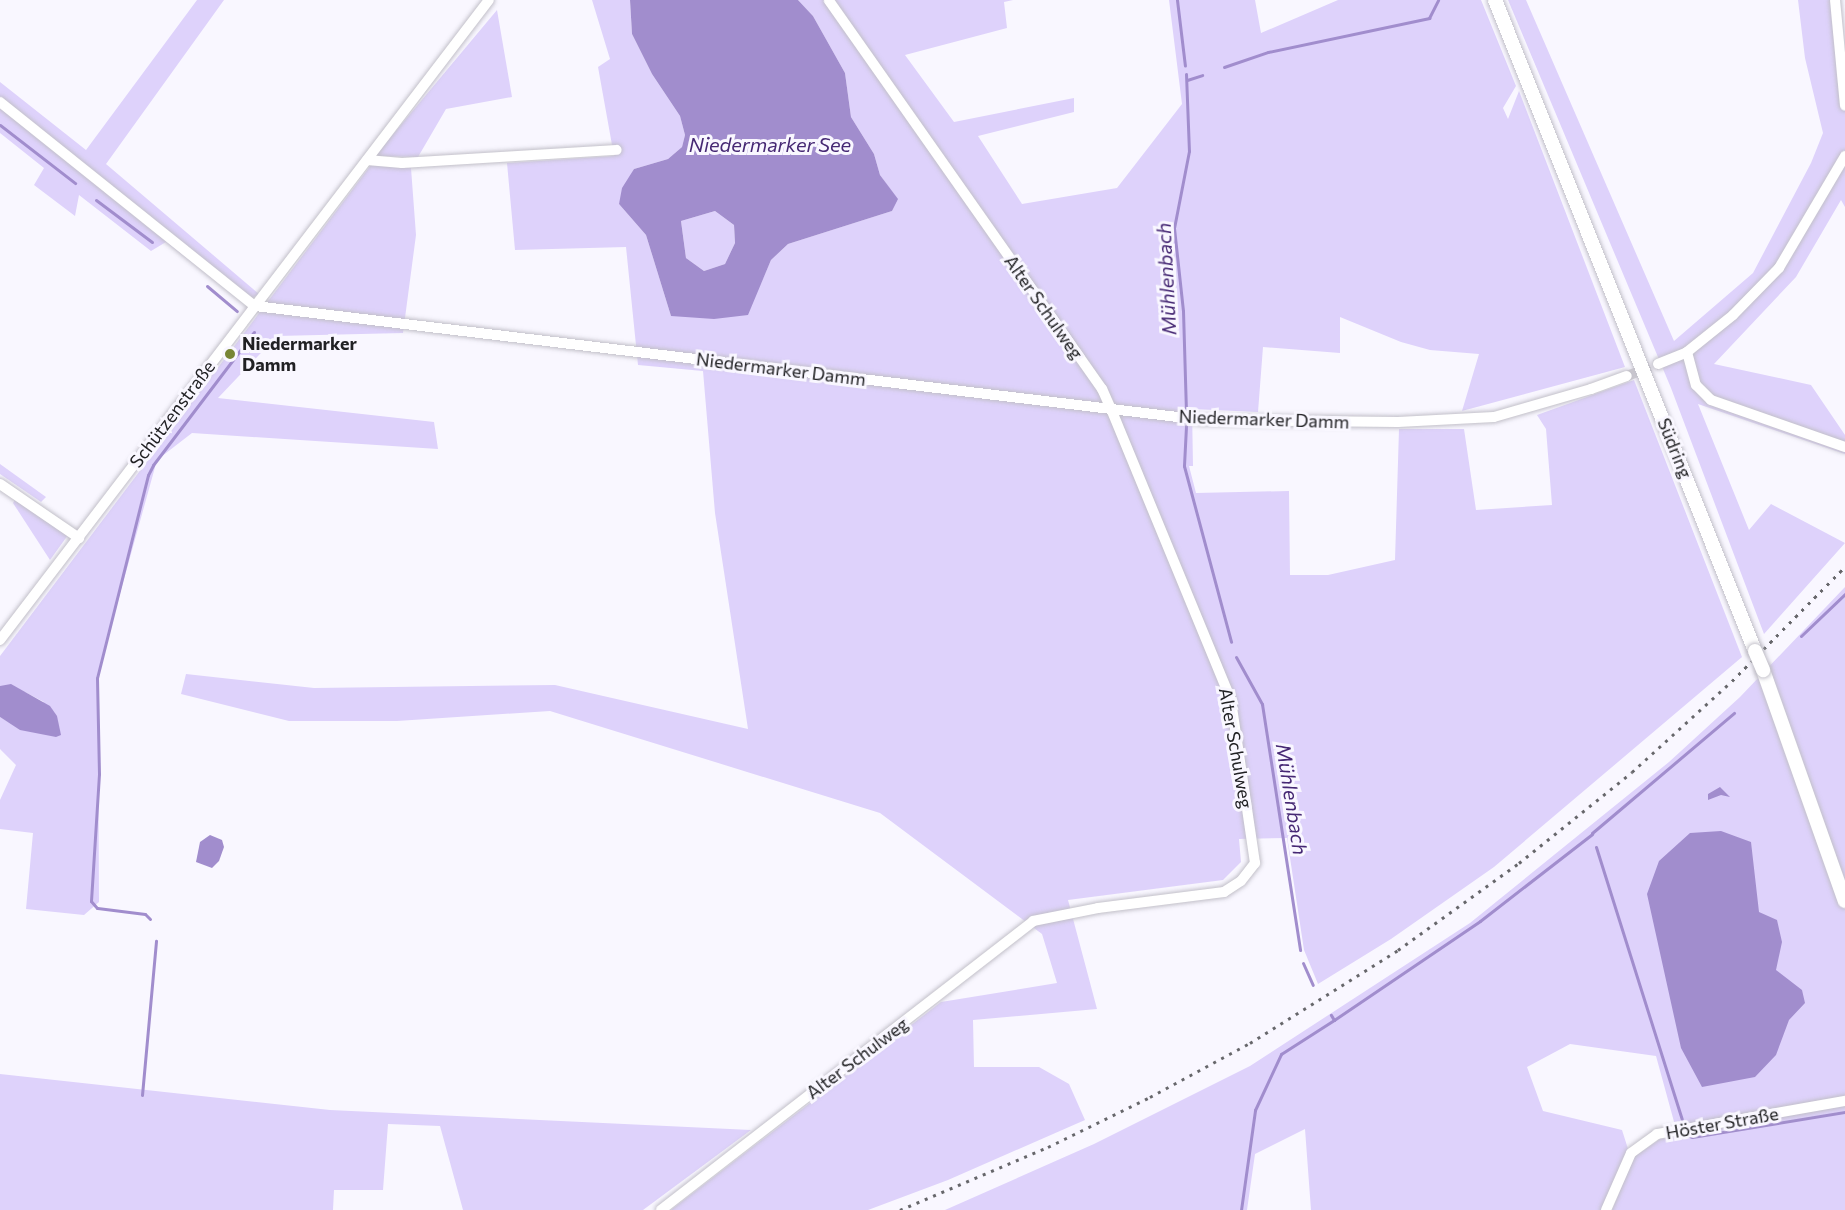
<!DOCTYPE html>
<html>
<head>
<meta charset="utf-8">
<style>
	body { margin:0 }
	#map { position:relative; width:1845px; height:1210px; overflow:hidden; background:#f9f7ff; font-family:Commissioner,sans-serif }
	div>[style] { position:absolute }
	.green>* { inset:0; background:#ded2fb }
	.water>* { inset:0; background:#a18dcd }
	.stream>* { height:3px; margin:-1.5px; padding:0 1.5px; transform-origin:1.5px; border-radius:1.5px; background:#a18dcd }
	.street-tunnel>* { height:10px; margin-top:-5px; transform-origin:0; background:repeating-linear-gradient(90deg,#ceccd3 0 10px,transparent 0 15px) }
	.roads { filter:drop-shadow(0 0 2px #c2c0c9) drop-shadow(0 0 2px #c2c0c9) }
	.street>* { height:10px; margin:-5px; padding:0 5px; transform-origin:5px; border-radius:5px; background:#fff }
	.secondary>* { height:14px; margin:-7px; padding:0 7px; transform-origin:7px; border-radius:7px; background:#fff }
	.rail>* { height:3px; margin-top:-1.5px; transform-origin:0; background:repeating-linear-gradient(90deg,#66666a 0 3px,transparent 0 9px) }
	.bridges { filter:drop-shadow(0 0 2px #c2c0c9) drop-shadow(0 0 2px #c2c0c9) }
	.secondary-bridge>* { height:14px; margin:-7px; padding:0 7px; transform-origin:7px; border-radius:7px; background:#fff }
	.dots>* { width:16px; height:16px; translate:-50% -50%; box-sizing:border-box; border:3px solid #f9f7ff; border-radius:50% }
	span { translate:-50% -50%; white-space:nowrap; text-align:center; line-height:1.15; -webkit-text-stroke:6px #f9f7ff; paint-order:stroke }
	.street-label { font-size:18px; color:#212124 }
	.poi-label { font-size:18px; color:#212124; font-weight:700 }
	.left { translate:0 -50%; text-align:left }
	.water-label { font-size:20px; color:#462874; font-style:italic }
</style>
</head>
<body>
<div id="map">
	<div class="green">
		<div style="clip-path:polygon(197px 0,224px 0,106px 164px,259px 294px,243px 303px,166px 242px,151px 251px,79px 195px,75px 216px,34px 185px,44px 168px,0 133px,0 82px,86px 150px)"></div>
		<div style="clip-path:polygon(592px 0,630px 0,632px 34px,652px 74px,680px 116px,685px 135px,682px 147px,668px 159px,634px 169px,619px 204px,646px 235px,671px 316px,761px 283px,771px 260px,788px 244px,892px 211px,897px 199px,880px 175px,874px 154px,851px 117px,845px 73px,813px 16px,798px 0,1013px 0,1004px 2px,1007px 28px,905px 55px,954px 122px,1074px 98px,1074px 112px,978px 136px,1022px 204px,1117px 188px,1182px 104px,1169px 0,1255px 0,1261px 33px,1338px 0,1481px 0,1516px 86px,1503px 108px,1508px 119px,1519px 91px,1625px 367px,1462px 411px,1479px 354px,1430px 350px,1401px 342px,1340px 317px,1340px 353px,1263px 347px,1258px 412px,1192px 409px,1193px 466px,1189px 466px,1196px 493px,1289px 491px,1290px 575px,1328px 575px,1395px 560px,1399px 429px,1464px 429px,1476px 510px,1552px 505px,1546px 429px,1537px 415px,1634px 380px,1742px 657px,1494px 867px,1391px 939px,1318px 984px,1304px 950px,1287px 838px,1239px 839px,1241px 862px,1223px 880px,1068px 900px,1097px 1009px,973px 1020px,974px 1067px,1039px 1067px,1069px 1084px,1085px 1120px,948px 1180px,868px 1210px,671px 1210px,941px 1002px,1057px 983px,1042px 934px,880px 813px,550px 711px,397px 721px,289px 721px,181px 694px,186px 674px,314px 688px,555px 685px,748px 729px,715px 513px,703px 371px,638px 365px,626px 247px,515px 250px,507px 163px,614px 156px,598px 67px,610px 59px)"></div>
		<div style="clip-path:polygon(1508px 0,1526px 0,1674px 341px,1753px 273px,1811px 163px,1823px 133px,1805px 58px,1798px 0,1830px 0,1845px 50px,1845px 207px,1841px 200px,1796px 277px,1714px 364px,1811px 385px,1845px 435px,1845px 454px,1698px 404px,1749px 530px,1771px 504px,1845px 543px,1764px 634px,1671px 388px)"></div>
		<div style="clip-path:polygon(497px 10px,512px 97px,446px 109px,418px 157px,375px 156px)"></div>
		<div style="clip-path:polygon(371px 165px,411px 168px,416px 235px,403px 333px,277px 336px,218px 398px,434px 422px,438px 449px,192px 433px,157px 460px,98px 673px,99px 902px,84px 915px,26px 909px,33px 833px,0 829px,0 800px,16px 765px,0 749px,0 717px,8px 722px,44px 702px,25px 692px,0 686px,0 656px)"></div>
		<div style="clip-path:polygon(715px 211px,734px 225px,735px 243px,725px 264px,704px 271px,686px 258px,681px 221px)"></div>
		<div style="clip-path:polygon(0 464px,46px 497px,41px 502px,0 474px)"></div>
		<div style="clip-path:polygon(16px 498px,68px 535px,50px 560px,13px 503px)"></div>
		<div style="clip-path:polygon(1845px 587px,1845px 1097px,1676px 1129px,1656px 1056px,1570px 1044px,1527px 1067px,1543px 1111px,1622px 1130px,1629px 1152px,1603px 1210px,1311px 1210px,1305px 1129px,1255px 1154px,1247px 1210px,945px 1210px,1094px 1144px,1250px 1066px,1470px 923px,1669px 762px,1740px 697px)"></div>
		<div style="clip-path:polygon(0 1074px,330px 1110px,751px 1130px,643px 1210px,463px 1210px,440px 1126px,388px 1124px,383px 1190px,334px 1190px,333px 1210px,0 1210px)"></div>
		<div style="clip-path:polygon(1845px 1105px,1845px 1210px,1612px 1210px,1634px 1157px,1660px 1139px)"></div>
	</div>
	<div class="water">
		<div style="clip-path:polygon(evenodd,630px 0,798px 0,813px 16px,845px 73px,851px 117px,874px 154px,880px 175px,898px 199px,892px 211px,788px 244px,771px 260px,748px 315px,714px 319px,671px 316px,646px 235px,619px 204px,622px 188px,634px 169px,668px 159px,682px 147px,685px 135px,680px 116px,652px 74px,632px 34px,630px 0,715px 211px,734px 225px,735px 243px,725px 264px,704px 271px,686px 258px,681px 221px,715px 211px)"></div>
		<div style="clip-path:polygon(11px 684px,50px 706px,57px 716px,61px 735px,56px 737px,20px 730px,0 717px,0 686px)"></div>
		<div style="clip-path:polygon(1720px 787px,1730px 797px,1721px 795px,1708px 800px,1708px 794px)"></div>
		<div style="clip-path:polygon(1721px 831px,1751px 842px,1759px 912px,1777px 920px,1782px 942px,1776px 970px,1802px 990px,1805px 1003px,1789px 1020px,1776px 1055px,1755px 1077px,1702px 1087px,1681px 1048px,1647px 894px,1659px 861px,1690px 833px)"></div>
		<div style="clip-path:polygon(210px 835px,222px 840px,224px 847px,219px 861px,212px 868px,196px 862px,200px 842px)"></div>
	</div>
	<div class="stream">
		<div style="left:1177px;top:0;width:66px;rotate:83.1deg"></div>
		<div style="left:1224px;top:67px;width:46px;rotate:-18.8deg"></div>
		<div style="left:1268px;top:52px;width:165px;rotate:-11.9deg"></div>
		<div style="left:1429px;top:18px;width:20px;rotate:-63deg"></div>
		<div style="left:1186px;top:74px;width:77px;rotate:87.8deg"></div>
		<div style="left:1189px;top:151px;width:78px;rotate:101deg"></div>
		<div style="left:1174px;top:228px;width:83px;rotate:83.8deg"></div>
		<div style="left:1183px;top:311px;width:101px;rotate:88.3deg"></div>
		<div style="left:1187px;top:80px;width:16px;rotate:-18deg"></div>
		<div style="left:0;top:125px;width:95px;rotate:37.7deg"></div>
		<div style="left:96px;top:200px;width:70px;rotate:36.9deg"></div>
		<div style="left:207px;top:286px;width:39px;rotate:40deg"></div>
		<div style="left:1186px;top:426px;width:40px;rotate:92.9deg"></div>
		<div style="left:1184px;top:466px;width:182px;rotate:75deg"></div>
		<div style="left:1801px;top:636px;width:61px;rotate:-43.7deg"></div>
		<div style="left:1236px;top:657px;width:54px;rotate:61deg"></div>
		<div style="left:1262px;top:704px;width:249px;rotate:81.2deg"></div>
		<div style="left:1592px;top:833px;width:186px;rotate:-40.2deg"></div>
		<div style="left:1596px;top:847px;width:285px;rotate:72.5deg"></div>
		<div style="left:150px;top:919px;width:7px;rotate:-135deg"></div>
		<div style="left:145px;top:914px;width:48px;rotate:-172.9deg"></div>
		<div style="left:97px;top:908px;width:9px;rotate:-131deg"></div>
		<div style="left:91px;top:901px;width:127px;rotate:-86.4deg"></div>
		<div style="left:99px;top:774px;width:96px;rotate:-91.2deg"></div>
		<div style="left:97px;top:678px;width:209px;rotate:-75.9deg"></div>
		<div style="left:148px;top:475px;width:11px;rotate:-63deg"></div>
		<div style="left:153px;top:465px;width:167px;rotate:-52.8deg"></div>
		<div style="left:1303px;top:963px;width:24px;rotate:66deg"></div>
		<div style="left:1334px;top:1020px;width:176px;rotate:-34.1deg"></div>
		<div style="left:1480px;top:921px;width:142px;rotate:-37.8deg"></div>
		<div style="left:142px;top:1095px;width:155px;rotate:-84.8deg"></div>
		<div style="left:1687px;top:1135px;width:5px;rotate:22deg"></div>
		<div style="left:1692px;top:1137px;width:155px;rotate:-9.3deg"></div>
		<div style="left:1241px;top:1210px;width:101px;rotate:-82deg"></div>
		<div style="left:1255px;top:1110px;width:62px;rotate:-65.1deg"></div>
		<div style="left:1281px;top:1054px;width:63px;rotate:-32.7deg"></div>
		<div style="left:1334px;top:1020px;width:6px;rotate:-121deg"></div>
	</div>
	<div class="street-tunnel">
		<div style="left:1627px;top:376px;width:33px;rotate:-21deg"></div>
	</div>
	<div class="roads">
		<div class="street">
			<div style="left:1835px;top:0;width:106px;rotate:84.6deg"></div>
			<div style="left:0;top:102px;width:327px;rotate:38.7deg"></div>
			<div style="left:255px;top:306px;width:954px;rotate:6.86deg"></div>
			<div style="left:1202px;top:420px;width:196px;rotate:0.6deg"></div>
			<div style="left:1398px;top:422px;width:96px;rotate:-3deg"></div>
			<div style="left:1494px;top:417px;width:101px;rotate:-16.1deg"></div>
			<div style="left:1591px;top:389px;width:38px;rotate:-20deg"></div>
			<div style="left:367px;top:160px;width:35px;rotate:5deg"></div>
			<div style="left:402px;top:163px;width:215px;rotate:-3.5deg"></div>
			<div style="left:1687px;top:352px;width:34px;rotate:75deg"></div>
			<div style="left:1696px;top:385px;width:21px;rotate:45deg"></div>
			<div style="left:1711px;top:400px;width:142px;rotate:19.3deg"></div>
			<div style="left:1658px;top:364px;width:31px;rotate:-22deg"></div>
			<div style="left:1687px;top:352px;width:59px;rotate:-38.8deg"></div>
			<div style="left:1733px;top:315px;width:66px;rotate:-45.6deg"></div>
			<div style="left:1779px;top:268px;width:130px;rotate:-59.5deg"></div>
			<div style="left:0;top:484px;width:96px;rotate:34.4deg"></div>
			<div style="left:0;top:640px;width:805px;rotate:-52.62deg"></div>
			<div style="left:661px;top:1210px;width:471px;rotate:-37.8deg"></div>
			<div style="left:1033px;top:921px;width:66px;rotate:-11.3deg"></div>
			<div style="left:1098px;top:908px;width:127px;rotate:-7.2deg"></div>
			<div style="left:1224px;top:892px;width:20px;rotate:-33deg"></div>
			<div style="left:1241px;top:881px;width:23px;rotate:-52deg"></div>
			<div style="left:1255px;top:863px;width:165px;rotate:-98.4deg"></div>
			<div style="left:1231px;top:700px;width:315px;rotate:-112.4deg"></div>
			<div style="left:1111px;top:409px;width:22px;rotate:-114deg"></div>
			<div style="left:1102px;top:389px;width:475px;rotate:-125.1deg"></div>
			<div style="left:1606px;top:1210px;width:62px;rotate:-66.3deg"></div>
			<div style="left:1631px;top:1153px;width:32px;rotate:-36deg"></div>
			<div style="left:1657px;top:1134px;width:191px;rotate:-10deg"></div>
		</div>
		<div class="secondary">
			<div style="left:1495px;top:0;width:701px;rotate:68.23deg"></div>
			<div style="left:1763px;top:670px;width:245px;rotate:70.5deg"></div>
		</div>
	</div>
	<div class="rail">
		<div style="left:900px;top:1210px;width:161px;rotate:-23.1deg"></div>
		<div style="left:1048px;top:1147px;width:114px;rotate:-26.1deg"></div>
		<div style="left:1150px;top:1097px;width:114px;rotate:-28.4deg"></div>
		<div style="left:1250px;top:1043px;width:175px;rotate:-32.1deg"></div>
		<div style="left:1398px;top:950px;width:149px;rotate:-35.7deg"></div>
		<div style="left:1519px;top:863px;width:145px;rotate:-38.8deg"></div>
		<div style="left:1632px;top:772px;width:135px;rotate:-42.3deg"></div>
		<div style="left:1732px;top:681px;width:161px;rotate:-45.3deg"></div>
	</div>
	<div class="bridges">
		<div class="secondary-bridge">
			<div style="left:1755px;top:651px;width:21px;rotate:67deg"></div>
		</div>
	</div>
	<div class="dots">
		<div style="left:230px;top:354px;background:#788635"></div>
	</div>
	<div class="street-label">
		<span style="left:1044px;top:307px;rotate:55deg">Alter Schulweg</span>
		<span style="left:781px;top:369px;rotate:7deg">Niedermarker Damm</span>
		<span style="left:172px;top:414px;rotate:-53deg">Schützenstraße</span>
		<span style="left:1264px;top:419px;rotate:2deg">Niedermarker Damm</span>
		<span style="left:1675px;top:448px;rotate:68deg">Südring</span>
		<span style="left:1236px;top:748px;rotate:80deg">Alter Schulweg</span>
		<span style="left:857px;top:1058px;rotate:-37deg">Alter Schulweg</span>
		<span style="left:1722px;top:1123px;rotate:-10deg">Höster Straße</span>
	</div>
	<div class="poi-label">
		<span class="left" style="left:242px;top:354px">Niedermarker<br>Damm</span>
	</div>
	<div class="water-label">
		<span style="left:770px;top:144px">Niedermarker See</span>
		<span style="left:1166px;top:279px;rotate:-93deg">Mühlenbach</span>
		<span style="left:1292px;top:799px;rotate:81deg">Mühlenbach</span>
	</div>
</div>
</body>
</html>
